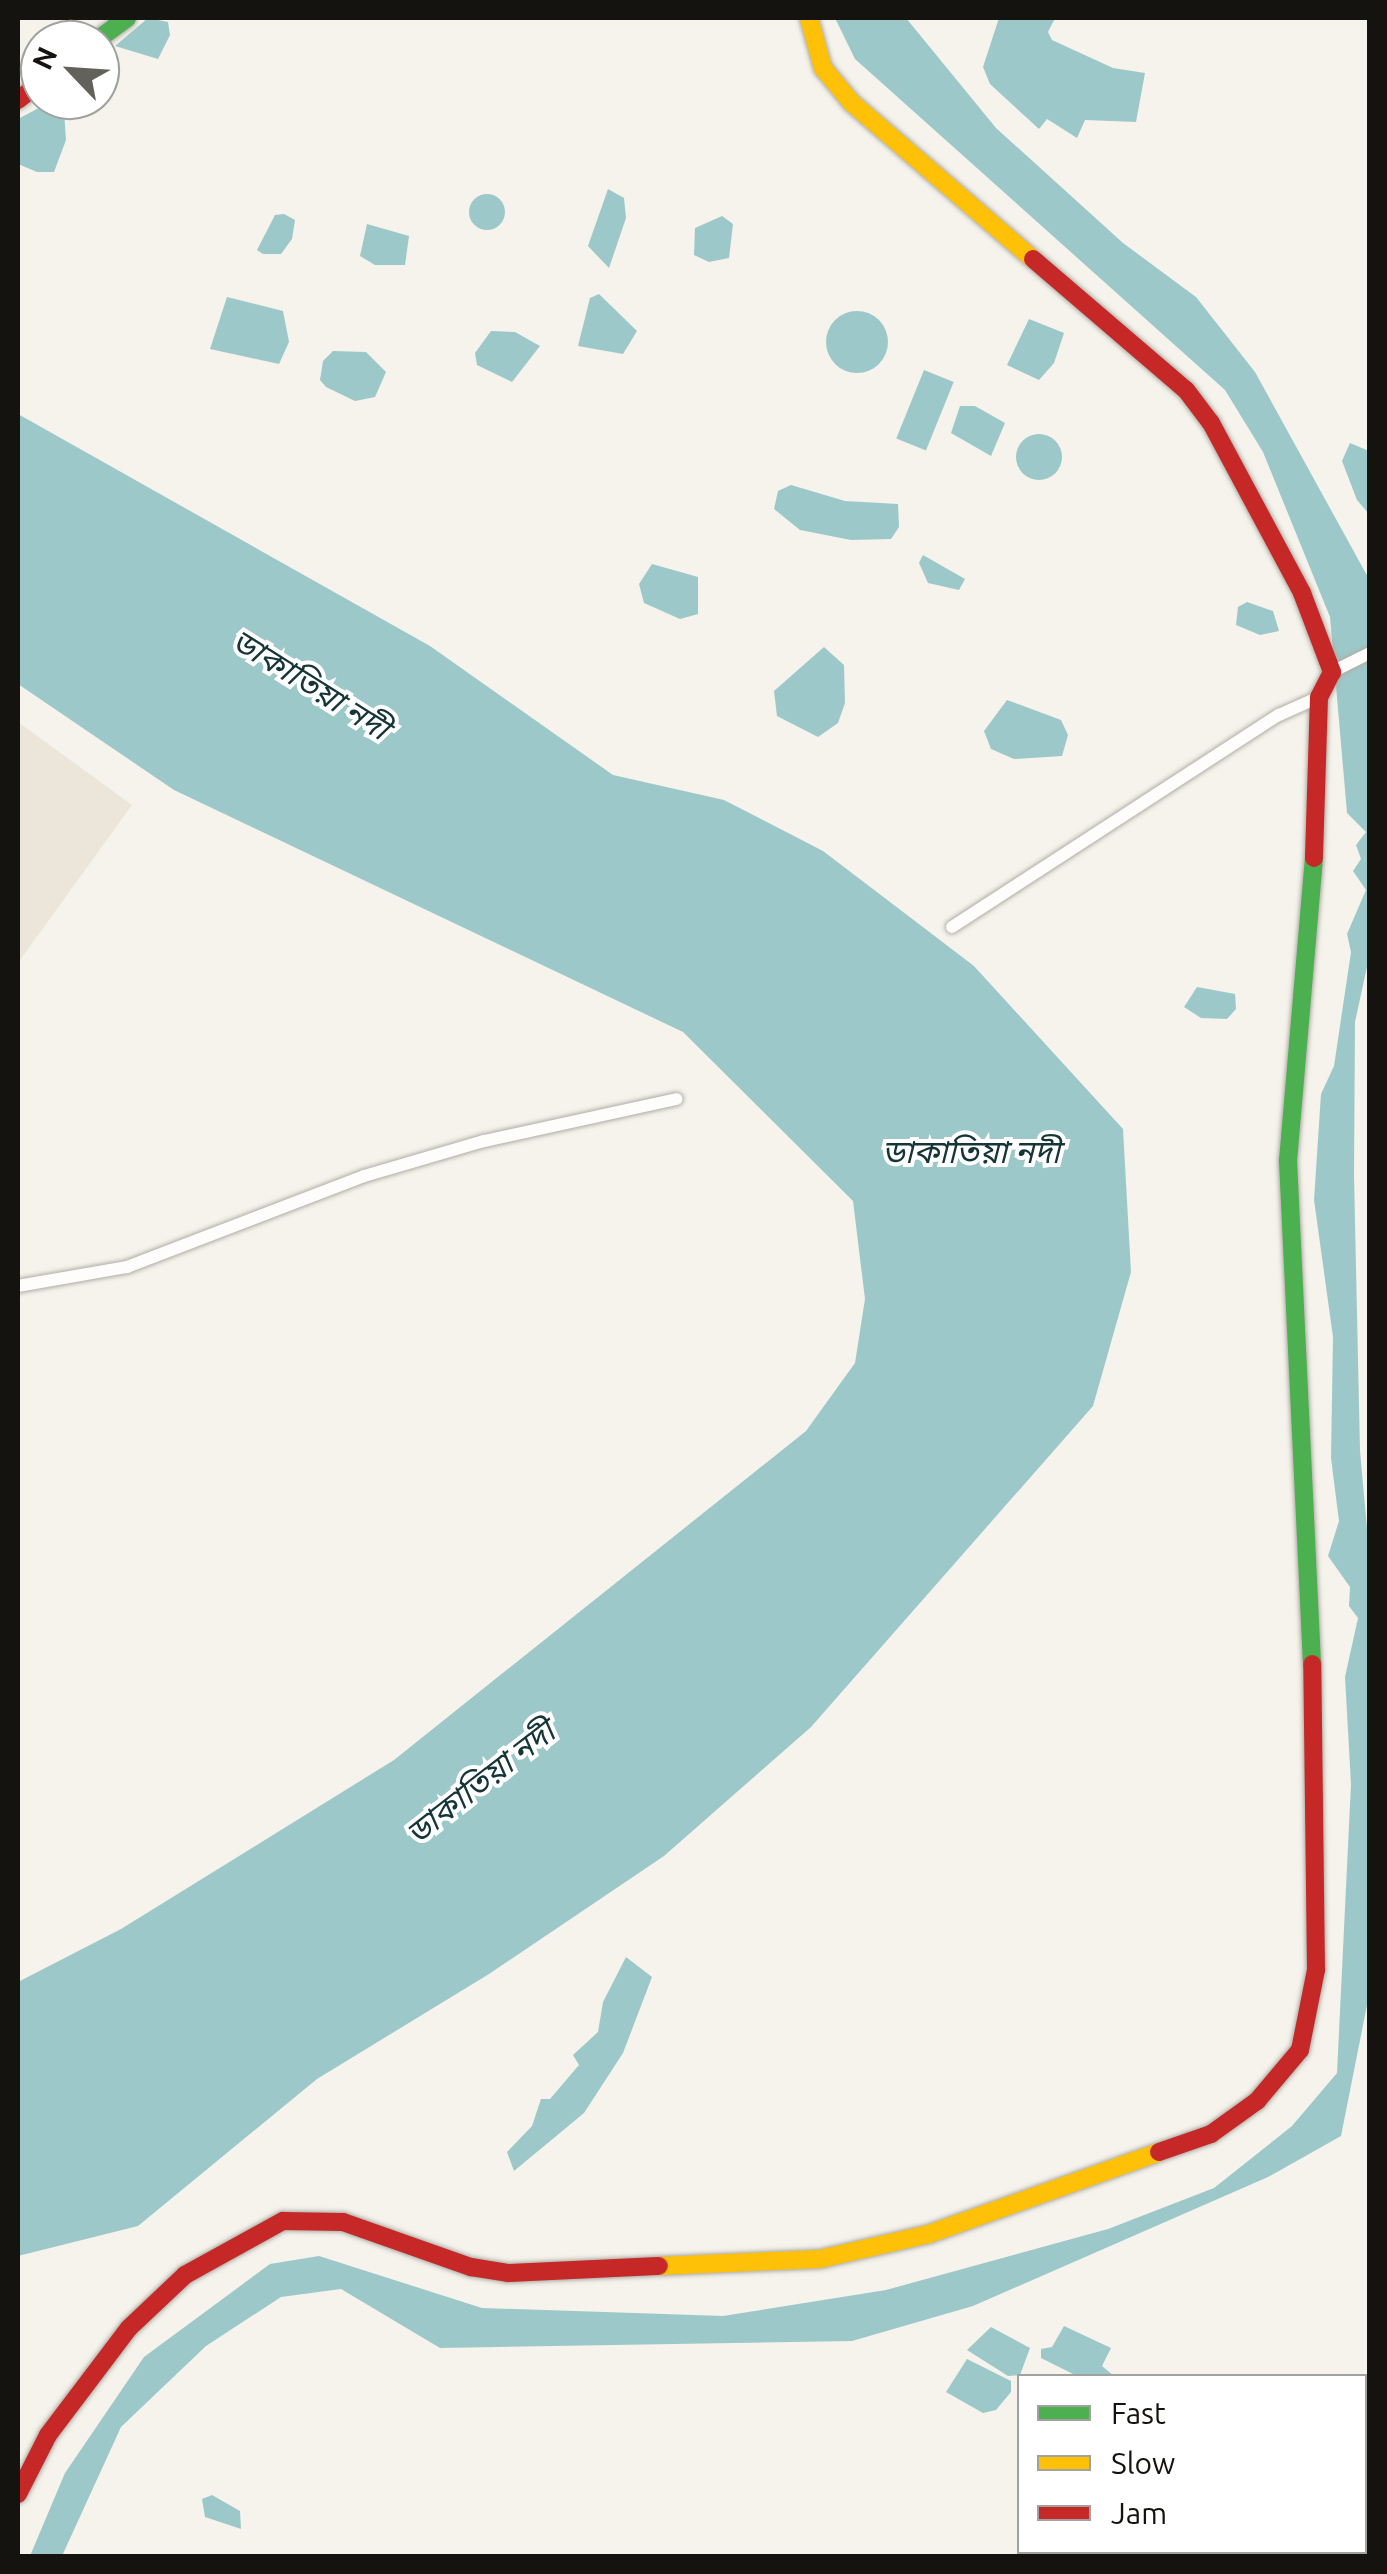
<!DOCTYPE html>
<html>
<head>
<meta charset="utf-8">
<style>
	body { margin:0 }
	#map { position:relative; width:1387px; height:2574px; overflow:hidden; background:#f5f3eb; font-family:Ubuntu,"Noto Sans Bengali",sans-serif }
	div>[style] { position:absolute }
	.built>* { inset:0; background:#ebe6d9 }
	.water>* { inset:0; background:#9dc8c9; transform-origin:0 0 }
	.round { border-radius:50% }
	.roads { filter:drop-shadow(0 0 2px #afada7) drop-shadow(0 0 2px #afada7) }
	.street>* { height:12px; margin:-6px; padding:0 6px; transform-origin:6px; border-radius:6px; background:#fefdfc }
	.fast>* { height:18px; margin:-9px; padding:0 9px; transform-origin:9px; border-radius:9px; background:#4caf50 }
	.slow>* { height:18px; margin:-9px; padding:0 9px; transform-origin:9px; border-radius:9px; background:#ffc107 }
	.jam>* { height:18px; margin:-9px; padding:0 9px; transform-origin:9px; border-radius:9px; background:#c62828 }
	span { translate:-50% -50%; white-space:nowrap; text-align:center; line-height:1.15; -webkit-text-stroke:8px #fff; paint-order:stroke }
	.water-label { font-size:32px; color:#163538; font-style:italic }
	.frame { position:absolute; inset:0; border:20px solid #15130f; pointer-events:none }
	.legend { position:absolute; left:1017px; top:2374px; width:350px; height:180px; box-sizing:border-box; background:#fff; border:2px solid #a1a19f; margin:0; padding:12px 18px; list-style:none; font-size:30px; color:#15130f }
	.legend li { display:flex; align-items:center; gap:20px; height:50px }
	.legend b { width:50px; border:2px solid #a1a19f }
	.north { position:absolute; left:20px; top:20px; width:100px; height:100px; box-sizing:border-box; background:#fff; border:2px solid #a1a19f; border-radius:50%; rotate:295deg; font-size:28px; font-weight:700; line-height:40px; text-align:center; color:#15130f }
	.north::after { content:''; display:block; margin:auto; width:35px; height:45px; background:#63615c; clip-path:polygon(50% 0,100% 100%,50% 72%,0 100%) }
</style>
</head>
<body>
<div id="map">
	<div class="built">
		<div style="clip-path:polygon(18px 722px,132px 805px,18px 963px)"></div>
	</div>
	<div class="water">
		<div style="clip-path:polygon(148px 18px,168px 22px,170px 35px,158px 59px,115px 46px)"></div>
		<div style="clip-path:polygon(835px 18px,906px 18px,996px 128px,1123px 243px,1196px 297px,1255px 372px,1369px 579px,1370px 953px,1355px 1022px,1354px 1175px,1360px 1451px,1369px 1550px,1370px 1990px,1341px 2136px,1268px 2177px,973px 2306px,852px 2341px,440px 2348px,341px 2289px,281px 2297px,206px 2346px,121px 2427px,62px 2556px,30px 2556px,65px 2473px,144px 2357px,270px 2264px,319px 2256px,482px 2308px,723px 2316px,886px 2290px,1108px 2229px,1214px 2188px,1292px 2126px,1337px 2073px,1351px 1784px,1345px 1677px,1358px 1618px,1349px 1606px,1350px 1587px,1328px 1556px,1339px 1521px,1331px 1458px,1333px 1337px,1314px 1200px,1321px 1094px,1334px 1066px,1351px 952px,1347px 934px,1366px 890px,1353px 871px,1361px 859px,1356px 845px,1366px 832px,1347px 813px,1330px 617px,1263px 452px,1225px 390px,855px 59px)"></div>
		<div style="clip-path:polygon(999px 18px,1055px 18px,1048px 32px,1052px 40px,1113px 68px,1145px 73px,1136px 122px,1085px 120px,1077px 138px,1047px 119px,1039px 129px,990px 84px,983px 67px)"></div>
		<div style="clip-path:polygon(50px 102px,64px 111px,66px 140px,54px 172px,37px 172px,18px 164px,18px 119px)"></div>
		<div style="clip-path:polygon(608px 189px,624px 198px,626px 218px,609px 268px,588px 246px)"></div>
		<div class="round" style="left:469px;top:194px;width:36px;height:36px"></div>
		<div style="clip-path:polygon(284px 214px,295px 220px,292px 239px,281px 254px,263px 254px,257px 250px,275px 215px)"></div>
		<div style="clip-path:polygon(722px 216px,733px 224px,729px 258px,709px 262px,694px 255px,695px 228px)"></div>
		<div style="clip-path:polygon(367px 224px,409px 236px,405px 265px,375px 265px,360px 256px)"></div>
		<div style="clip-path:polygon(599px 294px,637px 331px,623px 354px,578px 346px,590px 298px)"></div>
		<div style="clip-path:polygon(227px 297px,283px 311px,289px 342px,279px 364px,210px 349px)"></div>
		<div class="round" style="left:826px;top:311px;width:62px;height:62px"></div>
		<div style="clip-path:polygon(1029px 319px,1064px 333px,1054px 363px,1039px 380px,1007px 365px)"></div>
		<div style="clip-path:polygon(491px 331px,515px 332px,540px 346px,512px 382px,477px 365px,475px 353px)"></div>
		<div style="clip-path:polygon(333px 351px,366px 352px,386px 372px,375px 397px,355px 401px,326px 387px,320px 380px,323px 361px)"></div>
		<div style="left:924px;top:370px;width:32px;height:74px;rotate:22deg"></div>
		<div style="clip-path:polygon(960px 406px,975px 406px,1005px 423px,991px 456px,951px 433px)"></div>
		<div style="clip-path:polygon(18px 414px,430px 646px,613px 775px,724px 800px,823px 851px,974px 966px,1123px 1129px,1131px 1272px,1093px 1406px,811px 1727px,664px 1856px,489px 1974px,317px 2079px,138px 2226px,18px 2256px,18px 1982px,121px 1929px,394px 1760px,806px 1431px,855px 1363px,865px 1299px,853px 1201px,683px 1032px,174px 790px,18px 684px)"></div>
		<div class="round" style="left:1016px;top:434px;width:46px;height:46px"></div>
		<div style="clip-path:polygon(1350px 443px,1369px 451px,1369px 514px,1357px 500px,1342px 461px)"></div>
		<div style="clip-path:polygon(791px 485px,845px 501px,898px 504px,899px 527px,891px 539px,851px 540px,800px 530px,774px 509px,778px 491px)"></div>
		<div style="clip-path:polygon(923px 555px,965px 579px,959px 590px,928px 583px,919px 563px)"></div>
		<div style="clip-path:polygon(652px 564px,698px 577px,698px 614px,680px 619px,644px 603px,639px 584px)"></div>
		<div style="clip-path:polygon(1247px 602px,1273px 611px,1279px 631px,1260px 635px,1236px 625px,1238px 607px)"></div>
		<div style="clip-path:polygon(824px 647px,844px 665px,845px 703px,838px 723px,818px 737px,777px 716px,774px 691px)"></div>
		<div style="clip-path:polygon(1007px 700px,1061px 720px,1068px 735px,1062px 756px,1014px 759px,991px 749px,984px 731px)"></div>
		<div style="clip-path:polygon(1197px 987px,1235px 994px,1236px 1009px,1227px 1019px,1201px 1018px,1184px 1007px)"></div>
		<div style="clip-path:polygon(626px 1957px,652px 1977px,623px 2053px,584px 2113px,514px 2171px,507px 2152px,532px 2126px,541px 2099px,550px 2099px,579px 2065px,573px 2055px,598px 2032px,603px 2002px)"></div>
		<div style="clip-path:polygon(1064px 2326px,1111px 2348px,1102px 2366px,1114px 2376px,1077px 2376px,1041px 2358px,1041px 2349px,1052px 2347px)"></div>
		<div style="clip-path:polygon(991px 2327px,1030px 2348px,1020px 2375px,1008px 2376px,967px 2350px)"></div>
		<div style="clip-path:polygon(967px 2359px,1011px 2381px,1011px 2392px,996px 2410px,983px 2413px,946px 2392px)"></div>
		<div style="clip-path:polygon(212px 2495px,240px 2511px,241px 2529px,205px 2517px,202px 2499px)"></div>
	</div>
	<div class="roads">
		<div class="street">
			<div style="left:1332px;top:672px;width:42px;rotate:-26.6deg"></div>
			<div style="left:952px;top:927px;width:390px;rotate:-33deg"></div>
			<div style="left:1279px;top:715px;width:44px;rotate:-24.2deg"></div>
			<div style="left:18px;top:1286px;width:111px;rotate:-9.9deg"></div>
			<div style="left:127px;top:1267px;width:254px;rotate:-21deg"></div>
			<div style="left:364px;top:1176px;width:125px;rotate:-16.3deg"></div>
			<div style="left:484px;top:1141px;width:197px;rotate:-12.3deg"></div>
		</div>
		<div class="fast">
			<div style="left:97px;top:40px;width:37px;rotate:-36deg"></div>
			<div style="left:1312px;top:1664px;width:504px;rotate:-92.73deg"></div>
			<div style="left:1288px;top:1161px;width:304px;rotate:-85.1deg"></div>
		</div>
		<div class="slow">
			<div style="left:809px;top:18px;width:52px;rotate:74.4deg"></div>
			<div style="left:823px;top:68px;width:45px;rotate:50.4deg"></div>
			<div style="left:852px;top:103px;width:239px;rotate:40.8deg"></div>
			<div style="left:659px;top:2266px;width:161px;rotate:-2.5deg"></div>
			<div style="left:820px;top:2259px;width:112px;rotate:-12.9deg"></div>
			<div style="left:929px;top:2234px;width:244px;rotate:-19.6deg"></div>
		</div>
		<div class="jam">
			<div style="left:18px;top:100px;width:28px;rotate:-38deg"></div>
			<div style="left:1033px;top:259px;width:201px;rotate:40.6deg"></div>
			<div style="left:1186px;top:390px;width:41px;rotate:52.9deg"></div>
			<div style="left:1211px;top:423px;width:193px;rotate:61.8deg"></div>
			<div style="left:1302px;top:593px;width:85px;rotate:69.2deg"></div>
			<div style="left:1332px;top:672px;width:28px;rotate:117deg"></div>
			<div style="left:1319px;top:697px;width:161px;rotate:91.8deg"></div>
			<div style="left:1159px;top:2152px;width:55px;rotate:-19.1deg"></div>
			<div style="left:1211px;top:2134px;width:57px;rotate:-35.7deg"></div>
			<div style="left:1257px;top:2101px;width:67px;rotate:-49.9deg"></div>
			<div style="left:1300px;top:2050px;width:82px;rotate:-78.7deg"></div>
			<div style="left:1316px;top:1970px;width:306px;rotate:-90.7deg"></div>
			<div style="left:18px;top:2494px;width:66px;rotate:-63deg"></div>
			<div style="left:48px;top:2435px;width:134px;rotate:-52.9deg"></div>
			<div style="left:129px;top:2328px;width:77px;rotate:-43.4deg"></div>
			<div style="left:185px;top:2275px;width:112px;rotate:-28.9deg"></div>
			<div style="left:283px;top:2221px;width:60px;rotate:1deg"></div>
			<div style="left:343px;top:2222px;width:136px;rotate:19.4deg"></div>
			<div style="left:471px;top:2267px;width:37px;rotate:9deg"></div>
			<div style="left:508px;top:2273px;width:151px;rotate:-2.7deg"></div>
		</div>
	</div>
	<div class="water-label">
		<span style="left:311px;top:684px;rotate:32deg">ডাকাতিয়া নদী</span>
		<span style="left:971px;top:1151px">ডাকাতিয়া নদী</span>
		<span style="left:480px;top:1782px;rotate:-38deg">ডাকাতিয়া নদী</span>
	</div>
	<div class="frame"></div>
	<ul class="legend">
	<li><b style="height:12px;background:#4caf50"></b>Fast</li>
	<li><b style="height:12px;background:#ffc107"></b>Slow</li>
	<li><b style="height:12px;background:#c62828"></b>Jam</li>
	</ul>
	<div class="north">N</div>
</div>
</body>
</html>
